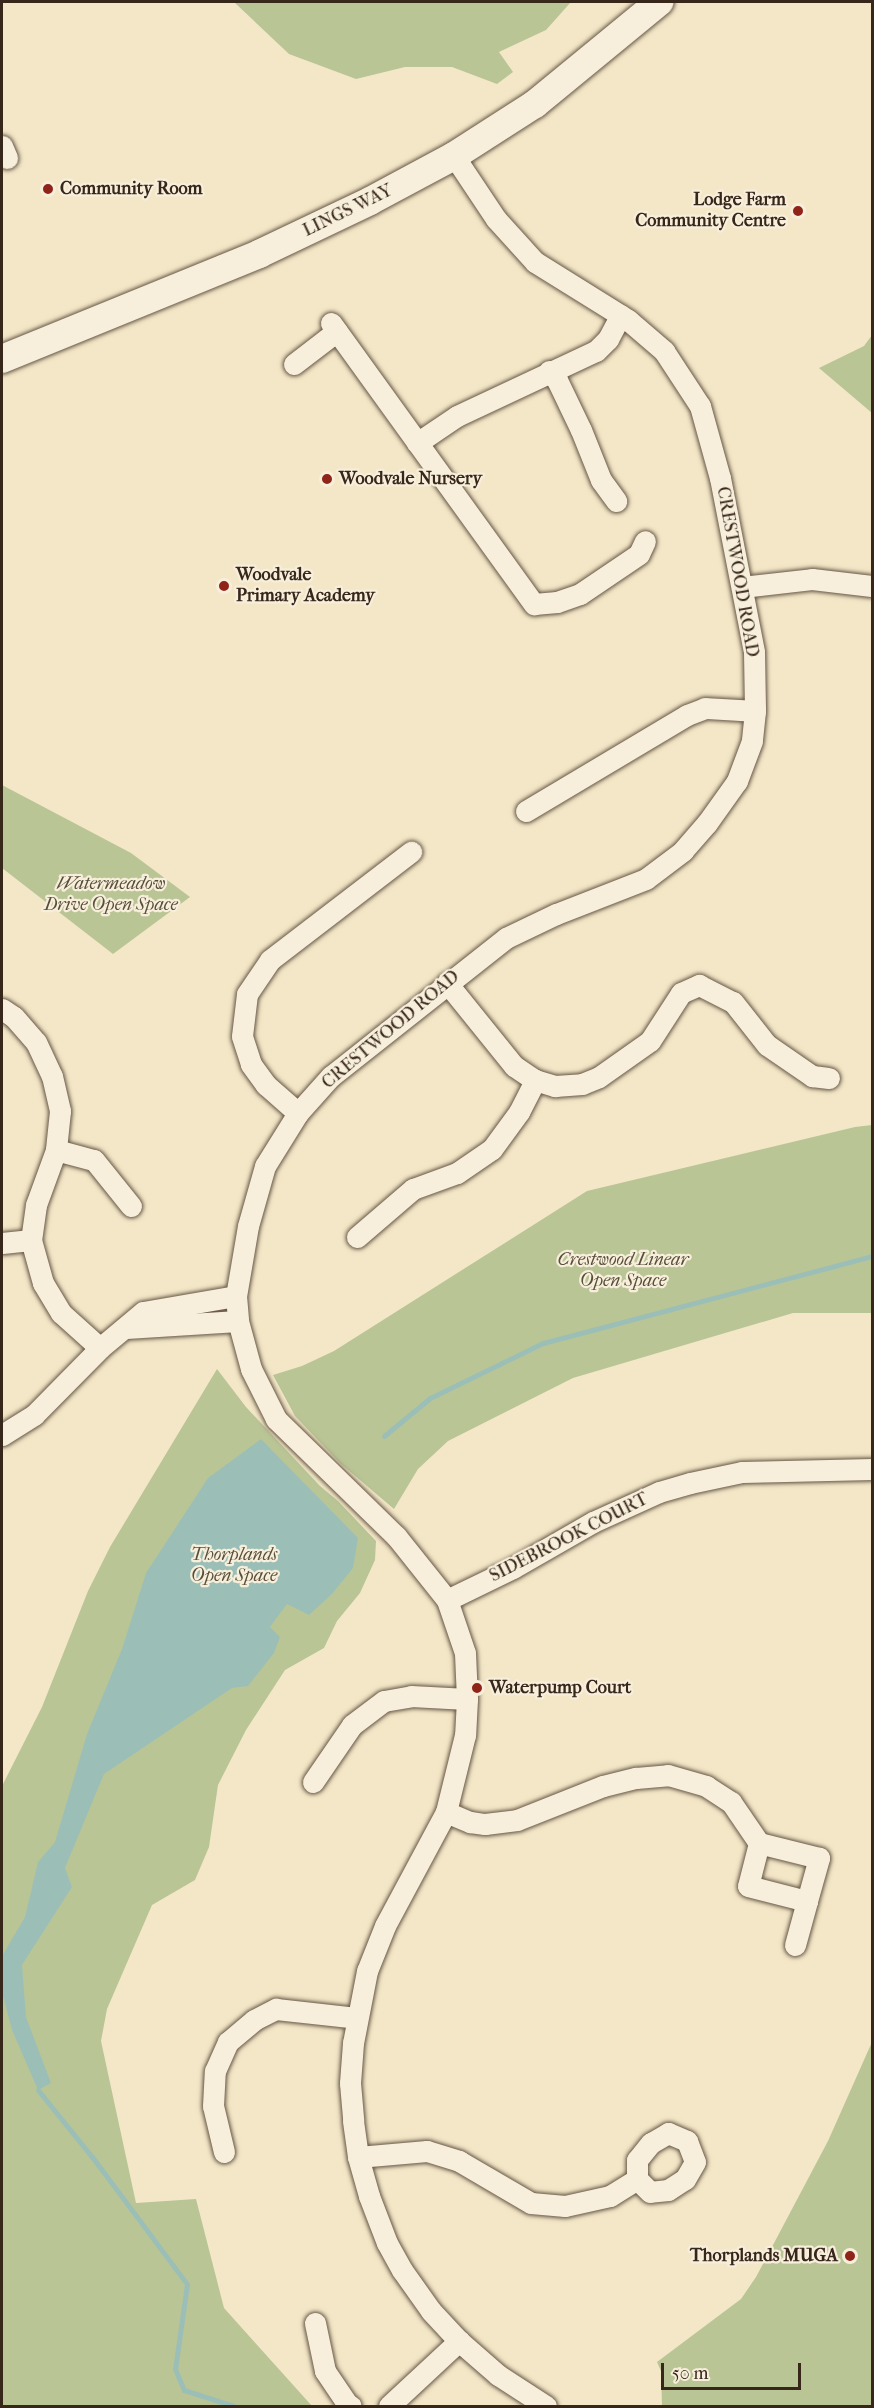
<!DOCTYPE html>
<html>
<head>
<meta charset="utf-8">
<style>
	body { margin:0 }
	#map { position:relative; width:874px; height:2408px; overflow:hidden; background:#f3e7c7; font-family:"IM FELL French Canon",serif }
	div>[style] { position:absolute }
	.green>* { inset:0; background:#bac596 }
	.water>* { inset:0; background:#9bbfb7 }
	.stream>* { height:5px; margin:-2.5px; padding:0 2.5px; transform-origin:2.5px; border-radius:2.5px; background:#9bbfb7 }
	.roads { filter:drop-shadow(0 0 2px #665645) drop-shadow(0 0 2px #665645) }
	.street>* { height:21px; margin:-10.5px; padding:0 10.5px; transform-origin:10.5px; border-radius:10.5px; background:#f7efdb }
	.secondary>* { height:28px; margin:-14px; padding:0 14px; transform-origin:14px; border-radius:14px; background:#f7efdb }
	.dots>* { width:16px; height:16px; translate:-50% -50%; box-sizing:border-box; border:3px solid #f7efdb; border-radius:50% }
	span { translate:-50% -50%; white-space:nowrap; text-align:center; line-height:1.15; -webkit-text-stroke:4.5px #f7efdb; paint-order:stroke }
	.poi-label { font-size:18px; color:#37261a; font-weight:700 }
	.left { translate:0 -50%; text-align:left }
	.right { translate:-100% -50%; text-align:right }
	.street-label { font-size:18px; color:#37261a }
	.park-label { font-size:18px; color:#584e39; font-style:italic }
	.frame { position:absolute; inset:0; border:3px solid #37261a; pointer-events:none }
	.scale { position:absolute; left:661px; top:2363px; width:140px; height:27px; box-sizing:border-box; border:3px solid #37261a; border-top:0; padding-left:8px; font-size:18px; line-height:21px; white-space:nowrap; color:#37261a; -webkit-text-stroke:4px #f7efdb; paint-order:stroke }
</style>
</head>
<body>
<div id="map">
	<div class="green">
		<div style="clip-path:polygon(234px 2px,233px 2px,571px 2px,546px 30px,499px 52px,513px 72px,497px 84px,452px 67px,405px 67px,356px 79px,289px 54px)"></div>
		<div style="clip-path:polygon(872px 335px,872px 413px,819px 368px,864px 346px)"></div>
		<div style="clip-path:polygon(2px 785px,131px 853px,190px 897px,113px 954px,2px 868px)"></div>
		<div style="clip-path:polygon(872px 1125px,872px 1313px,793px 1313px,573px 1378px,448px 1441px,418px 1469px,394px 1509px,340px 1463px,295px 1416px,273px 1375px,302px 1366px,334px 1351px,587px 1191px,855px 1127px)"></div>
		<div style="clip-path:polygon(217px 1369px,246px 1407px,320px 1486px,338px 1501px,376px 1541px,375px 1560px,360px 1593px,337px 1621px,324px 1648px,285px 1670px,246px 1730px,218px 1785px,209px 1847px,195px 1880px,152px 1905px,107px 2009px,101px 2041px,136px 2203px,196px 2199px,224px 2308px,312px 2406px,2px 2406px,2px 1786px,42px 1707px,88px 1591px,110px 1547px)"></div>
		<div style="clip-path:polygon(872px 2042px,872px 2406px,662px 2406px,661px 2371px,657px 2362px,741px 2299px,756px 2277px,828px 2141px)"></div>
	</div>
	<div class="water">
		<div style="clip-path:polygon(261px 1439px,358px 1538px,353px 1568px,332px 1594px,309px 1615px,287px 1604px,270px 1627px,280px 1637px,274px 1653px,248px 1686px,232px 1688px,104px 1774px,65px 1868px,72px 1887px,22px 1965px,26px 2017px,51px 2083px,38px 2090px,12px 2030px,2px 1992px,2px 1956px,25px 1917px,38px 1862px,55px 1842px,87px 1734px,122px 1649px,146px 1573px,208px 1478px)"></div>
	</div>
	<div class="stream">
		<div style="left:384px;top:1436px;width:60px;rotate:-39.6deg"></div>
		<div style="left:430px;top:1398px;width:126px;rotate:-26deg"></div>
		<div style="left:543px;top:1343px;width:340px;rotate:-14.8deg"></div>
		<div style="left:38px;top:2090px;width:92px;rotate:51.1deg"></div>
		<div style="left:96px;top:2162px;width:152px;rotate:53.3deg"></div>
		<div style="left:187px;top:2284px;width:86px;rotate:98deg"></div>
		<div style="left:175px;top:2369px;width:23px;rotate:67deg"></div>
		<div style="left:184px;top:2390px;width:52px;rotate:17.7deg"></div>
	</div>
	<div class="roads">
		<div class="street">
			<div style="left:2px;top:146px;width:13px;rotate:67deg"></div>
			<div style="left:454px;top:156px;width:76px;rotate:56.3deg"></div>
			<div style="left:496px;top:219px;width:58px;rotate:47.8deg"></div>
			<div style="left:535px;top:262px;width:110px;rotate:31.9deg"></div>
			<div style="left:628px;top:320px;width:48px;rotate:40.7deg"></div>
			<div style="left:664px;top:351px;width:66px;rotate:56.8deg"></div>
			<div style="left:700px;top:406px;width:75px;rotate:74.5deg"></div>
			<div style="left:720px;top:478px;width:177px;rotate:78.9deg"></div>
			<div style="left:754px;top:652px;width:59px;rotate:89deg"></div>
			<div style="left:755px;top:711px;width:30px;rotate:96deg"></div>
			<div style="left:752px;top:741px;width:43px;rotate:110.6deg"></div>
			<div style="left:737px;top:781px;width:52px;rotate:125.5deg"></div>
			<div style="left:707px;top:823px;width:37px;rotate:131deg"></div>
			<div style="left:683px;top:851px;width:46px;rotate:142.9deg"></div>
			<div style="left:646px;top:879px;width:97px;rotate:158.7deg"></div>
			<div style="left:556px;top:914px;width:55px;rotate:154.4deg"></div>
			<div style="left:506px;top:938px;width:223px;rotate:141.7deg"></div>
			<div style="left:331px;top:1076px;width:50px;rotate:131.7deg"></div>
			<div style="left:298px;top:1113px;width:62px;rotate:121.9deg"></div>
			<div style="left:265px;top:1166px;width:62px;rotate:105.8deg"></div>
			<div style="left:248px;top:1226px;width:71px;rotate:99.7deg"></div>
			<div style="left:236px;top:1296px;width:25px;rotate:85deg"></div>
			<div style="left:238px;top:1321px;width:50px;rotate:74.8deg"></div>
			<div style="left:251px;top:1369px;width:56px;rotate:63.4deg"></div>
			<div style="left:276px;top:1419px;width:168px;rotate:44.3deg"></div>
			<div style="left:396px;top:1536px;width:82px;rotate:51.4deg"></div>
			<div style="left:447px;top:1600px;width:56px;rotate:71.2deg"></div>
			<div style="left:465px;top:1653px;width:46px;rotate:87.5deg"></div>
			<div style="left:467px;top:1699px;width:36px;rotate:93deg"></div>
			<div style="left:465px;top:1735px;width:79px;rotate:103.9deg"></div>
			<div style="left:446px;top:1812px;width:129px;rotate:118.2deg"></div>
			<div style="left:385px;top:1926px;width:48px;rotate:111.8deg"></div>
			<div style="left:367px;top:1971px;width:73px;rotate:101deg"></div>
			<div style="left:353px;top:2043px;width:40px;rotate:94.3deg"></div>
			<div style="left:350px;top:2083px;width:38px;rotate:85deg"></div>
			<div style="left:353px;top:2121px;width:36px;rotate:82deg"></div>
			<div style="left:358px;top:2157px;width:41px;rotate:74.2deg"></div>
			<div style="left:369px;top:2196px;width:50px;rotate:69deg"></div>
			<div style="left:387px;top:2243px;width:31px;rotate:61deg"></div>
			<div style="left:402px;top:2270px;width:50px;rotate:54.7deg"></div>
			<div style="left:431px;top:2311px;width:41px;rotate:47deg"></div>
			<div style="left:459px;top:2341px;width:52px;rotate:41.1deg"></div>
			<div style="left:498px;top:2375px;width:57px;rotate:32.9deg"></div>
			<div style="left:331px;top:323px;width:347px;rotate:54.2deg"></div>
			<div style="left:534px;top:604px;width:23px;rotate:-5deg"></div>
			<div style="left:557px;top:602px;width:24px;rotate:-19deg"></div>
			<div style="left:580px;top:594px;width:71px;rotate:-34.1deg"></div>
			<div style="left:639px;top:554px;width:14px;rotate:-65deg"></div>
			<div style="left:294px;top:364px;width:54px;rotate:-37.5deg"></div>
			<div style="left:549px;top:371px;width:12px;rotate:48deg"></div>
			<div style="left:557px;top:380px;width:55px;rotate:64.4deg"></div>
			<div style="left:581px;top:430px;width:54px;rotate:68.2deg"></div>
			<div style="left:601px;top:480px;width:26px;rotate:54deg"></div>
			<div style="left:417px;top:443px;width:48px;rotate:-34deg"></div>
			<div style="left:457px;top:416px;width:153px;rotate:-25.1deg"></div>
			<div style="left:596px;top:351px;width:17px;rotate:-45deg"></div>
			<div style="left:608px;top:339px;width:27px;rotate:-62deg"></div>
			<div style="left:742px;top:587px;width:70px;rotate:-6.5deg"></div>
			<div style="left:812px;top:579px;width:60px;rotate:6.7deg"></div>
			<div style="left:526px;top:811px;width:187px;rotate:-30.8deg"></div>
			<div style="left:687px;top:715px;width:19px;rotate:-21deg"></div>
			<div style="left:705px;top:708px;width:50px;rotate:3.4deg"></div>
			<div style="left:447px;top:983px;width:107px;rotate:51.1deg"></div>
			<div style="left:514px;top:1066px;width:25px;rotate:34deg"></div>
			<div style="left:535px;top:1080px;width:21px;rotate:17deg"></div>
			<div style="left:555px;top:1086px;width:27px;rotate:-4deg"></div>
			<div style="left:582px;top:1084px;width:18px;rotate:-22deg"></div>
			<div style="left:599px;top:1077px;width:62px;rotate:-35.2deg"></div>
			<div style="left:650px;top:1041px;width:57px;rotate:-57.1deg"></div>
			<div style="left:681px;top:993px;width:20px;rotate:-24deg"></div>
			<div style="left:699px;top:985px;width:38px;rotate:27deg"></div>
			<div style="left:733px;top:1002px;width:55px;rotate:51.7deg"></div>
			<div style="left:767px;top:1045px;width:55px;rotate:34.6deg"></div>
			<div style="left:812px;top:1076px;width:17px;rotate:7deg"></div>
			<div style="left:2px;top:1009px;width:14px;rotate:34deg"></div>
			<div style="left:14px;top:1017px;width:33px;rotate:49deg"></div>
			<div style="left:36px;top:1042px;width:38px;rotate:65deg"></div>
			<div style="left:52px;top:1076px;width:36px;rotate:77deg"></div>
			<div style="left:60px;top:1111px;width:39px;rotate:96deg"></div>
			<div style="left:56px;top:1150px;width:59px;rotate:110deg"></div>
			<div style="left:36px;top:1205px;width:35px;rotate:98deg"></div>
			<div style="left:31px;top:1240px;width:45px;rotate:74.4deg"></div>
			<div style="left:43px;top:1283px;width:35px;rotate:59deg"></div>
			<div style="left:61px;top:1313px;width:52px;rotate:41.9deg"></div>
			<div style="left:298px;top:1113px;width:43px;rotate:-138.8deg"></div>
			<div style="left:266px;top:1085px;width:26px;rotate:-126deg"></div>
			<div style="left:251px;top:1064px;width:29px;rotate:-108deg"></div>
			<div style="left:242px;top:1036px;width:42px;rotate:-83.2deg"></div>
			<div style="left:247px;top:994px;width:41px;rotate:-55.9deg"></div>
			<div style="left:270px;top:960px;width:178px;rotate:-37.5deg"></div>
			<div style="left:56px;top:1150px;width:39px;rotate:15deg"></div>
			<div style="left:94px;top:1160px;width:59px;rotate:51.2deg"></div>
			<div style="left:357px;top:1237px;width:74px;rotate:-40.6deg"></div>
			<div style="left:413px;top:1189px;width:47px;rotate:-20deg"></div>
			<div style="left:457px;top:1173px;width:42px;rotate:-34.4deg"></div>
			<div style="left:492px;top:1149px;width:46px;rotate:-53.9deg"></div>
			<div style="left:519px;top:1112px;width:36px;rotate:-63deg"></div>
			<div style="left:2px;top:1243px;width:29px;rotate:-6deg"></div>
			<div style="left:126px;top:1328px;width:112px;rotate:-3.6deg"></div>
			<div style="left:2px;top:1435px;width:38px;rotate:-32deg"></div>
			<div style="left:34px;top:1415px;width:94px;rotate:-45.4deg"></div>
			<div style="left:100px;top:1348px;width:56px;rotate:-39.9deg"></div>
			<div style="left:143px;top:1312px;width:94px;rotate:-9.8deg"></div>
			<div style="left:447px;top:1600px;width:73px;rotate:-25.9deg"></div>
			<div style="left:513px;top:1568px;width:92px;rotate:-29.9deg"></div>
			<div style="left:593px;top:1522px;width:72px;rotate:-24.4deg"></div>
			<div style="left:659px;top:1492px;width:32px;rotate:-16deg"></div>
			<div style="left:690px;top:1483px;width:53px;rotate:-11.9deg"></div>
			<div style="left:742px;top:1472px;width:130px;rotate:-1.3deg"></div>
			<div style="left:313px;top:1782px;width:69px;rotate:-55.6deg"></div>
			<div style="left:352px;top:1725px;width:40px;rotate:-37deg"></div>
			<div style="left:384px;top:1701px;width:27px;rotate:-10deg"></div>
			<div style="left:411px;top:1696px;width:56px;rotate:3.1deg"></div>
			<div style="left:446px;top:1812px;width:26px;rotate:23deg"></div>
			<div style="left:470px;top:1822px;width:15px;rotate:8deg"></div>
			<div style="left:485px;top:1824px;width:32px;rotate:-7deg"></div>
			<div style="left:517px;top:1820px;width:92px;rotate:-21.6deg"></div>
			<div style="left:603px;top:1786px;width:34px;rotate:-14deg"></div>
			<div style="left:636px;top:1778px;width:32px;rotate:-5deg"></div>
			<div style="left:668px;top:1775px;width:40px;rotate:16deg"></div>
			<div style="left:706px;top:1786px;width:30px;rotate:33deg"></div>
			<div style="left:731px;top:1802px;width:50px;rotate:55.7deg"></div>
			<div style="left:795px;top:1945px;width:46px;rotate:-74.7deg"></div>
			<div style="left:807px;top:1901px;width:45px;rotate:-74.4deg"></div>
			<div style="left:819px;top:1858px;width:62px;rotate:-166deg"></div>
			<div style="left:759px;top:1843px;width:44px;rotate:104.3deg"></div>
			<div style="left:748px;top:1886px;width:61px;rotate:14.3deg"></div>
			<div style="left:668px;top:2133px;width:21px;rotate:23deg"></div>
			<div style="left:687px;top:2141px;width:22px;rotate:69deg"></div>
			<div style="left:695px;top:2162px;width:20px;rotate:120deg"></div>
			<div style="left:685px;top:2179px;width:20px;rotate:147deg"></div>
			<div style="left:668px;top:2190px;width:18px;rotate:174deg"></div>
			<div style="left:650px;top:2192px;width:18px;rotate:-135deg"></div>
			<div style="left:637px;top:2179px;width:19px;rotate:-90deg"></div>
			<div style="left:637px;top:2160px;width:22px;rotate:-51deg"></div>
			<div style="left:651px;top:2143px;width:20px;rotate:-30deg"></div>
			<div style="left:224px;top:2152px;width:47px;rotate:-103.4deg"></div>
			<div style="left:213px;top:2106px;width:35px;rotate:-87deg"></div>
			<div style="left:215px;top:2071px;width:32px;rotate:-66deg"></div>
			<div style="left:228px;top:2042px;width:34px;rotate:-40deg"></div>
			<div style="left:254px;top:2020px;width:25px;rotate:-27deg"></div>
			<div style="left:276px;top:2009px;width:81px;rotate:6.3deg"></div>
			<div style="left:358px;top:2157px;width:69px;rotate:-5deg"></div>
			<div style="left:427px;top:2151px;width:34px;rotate:17deg"></div>
			<div style="left:459px;top:2161px;width:83px;rotate:30.3deg"></div>
			<div style="left:531px;top:2203px;width:34px;rotate:5deg"></div>
			<div style="left:565px;top:2206px;width:46px;rotate:-12.5deg"></div>
			<div style="left:610px;top:2196px;width:32px;rotate:-32deg"></div>
			<div style="left:315px;top:2323px;width:49px;rotate:78.2deg"></div>
			<div style="left:325px;top:2371px;width:40px;rotate:56deg"></div>
			<div style="left:347px;top:2404px;width:4px;rotate:27deg"></div>
			<div style="left:389px;top:2406px;width:96px;rotate:-42.9deg"></div>
		</div>
		<div class="secondary">
			<div style="left:2px;top:359px;width:278px;rotate:-22.2deg"></div>
			<div style="left:259px;top:254px;width:123px;rotate:-25.5deg"></div>
			<div style="left:370px;top:201px;width:95px;rotate:-28.2deg"></div>
			<div style="left:454px;top:156px;width:96px;rotate:-32.7deg"></div>
			<div style="left:535px;top:104px;width:161px;rotate:-39.4deg"></div>
		</div>
	</div>
	<div class="dots">
		<div style="left:48px;top:189px;background:#8f2418"></div>
		<div style="left:798px;top:211px;background:#8f2418"></div>
		<div style="left:327px;top:479px;background:#8f2418"></div>
		<div style="left:224px;top:586px;background:#8f2418"></div>
		<div style="left:477px;top:1688px;background:#8f2418"></div>
		<div style="left:850px;top:2256px;background:#8f2418"></div>
	</div>
	<div class="poi-label">
		<span class="left" style="left:60px;top:189px">Community Room</span>
		<span class="right" style="left:786px;top:211px">Lodge Farm<br>Community Centre</span>
		<span class="left" style="left:339px;top:479px">Woodvale Nursery</span>
		<span class="left" style="left:236px;top:586px">Woodvale<br>Primary Academy</span>
		<span class="left" style="left:489px;top:1688px">Waterpump Court</span>
		<span class="right" style="left:838px;top:2256px">Thorplands MUGA</span>
	</div>
	<div class="street-label">
		<span style="left:348px;top:211px;rotate:-26deg">LINGS WAY</span>
		<span style="left:737px;top:572px;rotate:80deg">CRESTWOOD ROAD</span>
		<span style="left:391px;top:1030px;rotate:-40deg">CRESTWOOD ROAD</span>
		<span style="left:569px;top:1538px;rotate:-27deg">SIDEBROOK COURT</span>
	</div>
	<div class="park-label">
		<span style="left:111px;top:895px">Watermeadow<br>Drive Open Space</span>
		<span style="left:623px;top:1271px">Crestwood Linear<br>Open Space</span>
		<span style="left:234px;top:1566px">Thorplands<br>Open Space</span>
	</div>
	<div class="frame"></div>
	<div class="scale">50 m</div>
</div>
</body>
</html>
